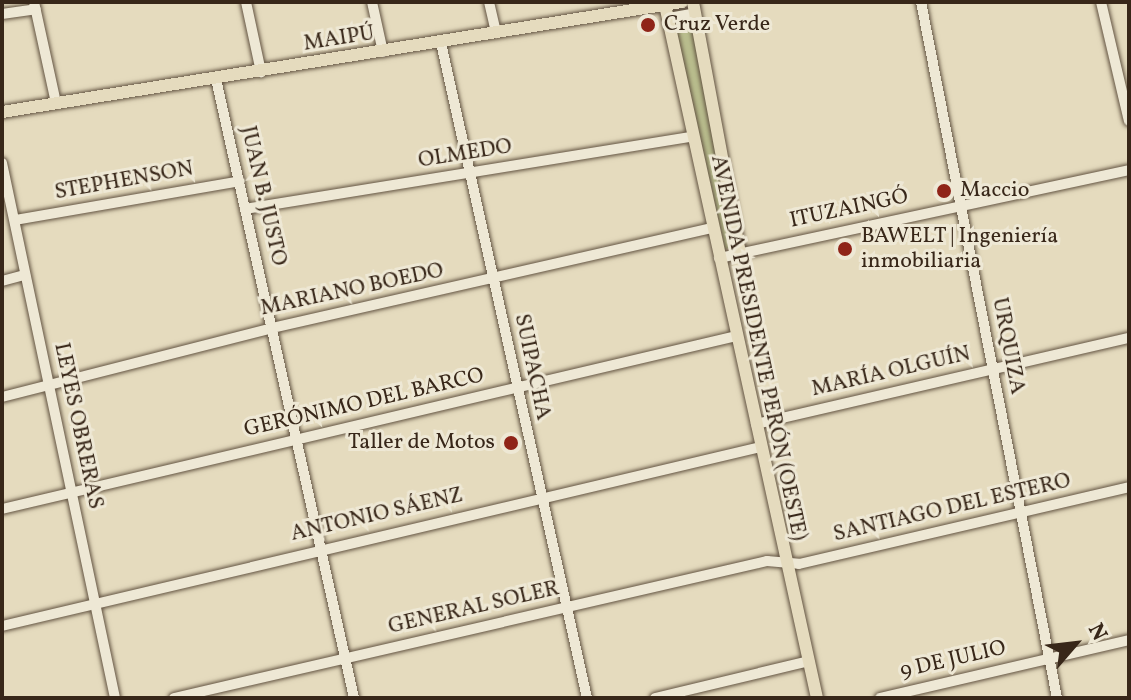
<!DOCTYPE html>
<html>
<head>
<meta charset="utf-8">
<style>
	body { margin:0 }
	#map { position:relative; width:1131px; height:700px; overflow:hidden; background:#e5dbbe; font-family:Vollkorn,serif }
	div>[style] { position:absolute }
	.green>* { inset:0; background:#babe8e }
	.roads { filter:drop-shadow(0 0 2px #635442) drop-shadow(0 0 2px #635442) }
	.minor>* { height:10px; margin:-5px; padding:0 5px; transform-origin:5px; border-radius:5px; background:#eee8d5 }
	.major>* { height:12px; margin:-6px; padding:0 6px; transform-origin:6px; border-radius:6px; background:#e5dbbe }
	.dots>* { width:22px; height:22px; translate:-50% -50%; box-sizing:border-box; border:4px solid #eee8d5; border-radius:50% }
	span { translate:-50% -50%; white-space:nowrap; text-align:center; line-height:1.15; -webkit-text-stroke:6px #eee8d5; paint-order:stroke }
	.poi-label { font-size:22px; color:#382719 }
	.left { translate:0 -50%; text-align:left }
	.right { translate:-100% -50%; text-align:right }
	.street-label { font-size:22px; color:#382719 }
	.frame { position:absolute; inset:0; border:4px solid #382719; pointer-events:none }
	.north { position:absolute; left:1035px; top:604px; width:80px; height:80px; -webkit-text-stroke:6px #eee8d5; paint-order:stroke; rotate:62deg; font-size:22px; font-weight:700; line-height:32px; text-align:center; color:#382719 }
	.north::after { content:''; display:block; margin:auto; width:28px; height:36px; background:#382719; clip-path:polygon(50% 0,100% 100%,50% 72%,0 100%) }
</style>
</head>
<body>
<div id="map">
	<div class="green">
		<div style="clip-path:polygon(685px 23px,693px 29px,734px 247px,725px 249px,677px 33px)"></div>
	</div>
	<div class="roads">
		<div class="minor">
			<div style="left:34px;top:2px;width:103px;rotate:77.7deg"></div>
			<div style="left:246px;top:2px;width:72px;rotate:77.9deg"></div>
			<div style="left:372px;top:2px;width:51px;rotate:77.6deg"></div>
			<div style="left:489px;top:2px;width:32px;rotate:77deg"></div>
			<div style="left:921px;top:2px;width:709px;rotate:78.94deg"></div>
			<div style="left:1101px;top:2px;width:122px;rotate:76.8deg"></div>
			<div style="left:2px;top:14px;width:34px;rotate:-8deg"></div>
			<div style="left:668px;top:18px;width:27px;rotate:-10deg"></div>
			<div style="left:441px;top:43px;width:671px;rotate:77.43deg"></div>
			<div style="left:216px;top:79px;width:634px;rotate:77.43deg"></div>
			<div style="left:2px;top:163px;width:547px;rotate:78.07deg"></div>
			<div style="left:245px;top:209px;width:451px;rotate:-9.2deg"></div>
			<div style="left:15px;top:220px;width:228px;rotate:-9.8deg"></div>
			<div style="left:719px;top:258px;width:419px;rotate:-12.1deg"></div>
			<div style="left:2px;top:281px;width:24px;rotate:-15deg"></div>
			<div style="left:2px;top:397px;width:279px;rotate:-14.3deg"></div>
			<div style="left:272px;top:328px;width:451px;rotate:-12.8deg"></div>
			<div style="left:756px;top:424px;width:383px;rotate:-13deg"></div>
			<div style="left:2px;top:509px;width:754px;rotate:-13.26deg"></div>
			<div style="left:2px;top:626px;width:780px;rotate:-13.27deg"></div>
			<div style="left:174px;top:698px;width:609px;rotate:-13.01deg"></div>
			<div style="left:767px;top:561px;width:32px;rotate:5deg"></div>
			<div style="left:799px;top:564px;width:339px;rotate:-13.1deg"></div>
			<div style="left:655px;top:698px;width:158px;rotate:-13.5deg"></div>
			<div style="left:880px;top:698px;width:256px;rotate:-13.1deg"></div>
		</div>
		<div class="major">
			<div style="left:693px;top:2px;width:255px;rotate:79.4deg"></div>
			<div style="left:665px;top:5px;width:709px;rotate:77.63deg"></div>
			<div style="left:2px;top:112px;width:689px;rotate:-9.19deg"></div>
		</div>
	</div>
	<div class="dots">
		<div style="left:648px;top:25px;background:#8f2418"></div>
		<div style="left:944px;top:191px;background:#8f2418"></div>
		<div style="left:845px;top:249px;background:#8f2418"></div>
		<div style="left:511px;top:443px;background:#8f2418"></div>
	</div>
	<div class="poi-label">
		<span class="left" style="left:664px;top:25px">Cruz Verde</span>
		<span class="left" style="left:960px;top:191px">Maccio</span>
		<span class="left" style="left:861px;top:249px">BAWELT | Ingeniería<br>inmobiliaria</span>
		<span class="right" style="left:495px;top:443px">Taller de Motos</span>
	</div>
	<div class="street-label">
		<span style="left:339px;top:39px;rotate:-9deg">MAIPÚ</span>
		<span style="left:465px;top:154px;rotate:-9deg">OLMEDO</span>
		<span style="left:124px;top:181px;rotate:-10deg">STEPHENSON</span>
		<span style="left:263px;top:196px;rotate:77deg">JUAN B. JUSTO</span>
		<span style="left:849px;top:209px;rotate:-12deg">ITUZAINGÓ</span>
		<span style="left:352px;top:290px;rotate:-12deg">MARIANO BOEDO</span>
		<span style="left:1008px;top:346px;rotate:79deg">URQUIZA</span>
		<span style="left:758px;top:348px;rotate:78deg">AVENIDA PRESIDENTE PERÓN (OESTE)</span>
		<span style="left:532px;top:367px;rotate:78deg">SUIPACHA</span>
		<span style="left:891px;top:372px;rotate:-13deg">MARÍA OLGUÍN</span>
		<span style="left:364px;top:403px;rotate:-13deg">GERÓNIMO DEL BARCO</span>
		<span style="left:78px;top:426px;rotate:78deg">LEYES OBRERAS</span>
		<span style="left:952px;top:508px;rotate:-13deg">SANTIAGO DEL ESTERO</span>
		<span style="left:377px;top:515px;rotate:-13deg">ANTONIO SÁENZ</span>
		<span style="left:474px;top:608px;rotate:-13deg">GENERAL SOLER</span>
		<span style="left:953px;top:660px;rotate:-13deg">9 DE JULIO</span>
	</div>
	<div class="frame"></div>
	<div class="north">N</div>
</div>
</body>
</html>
